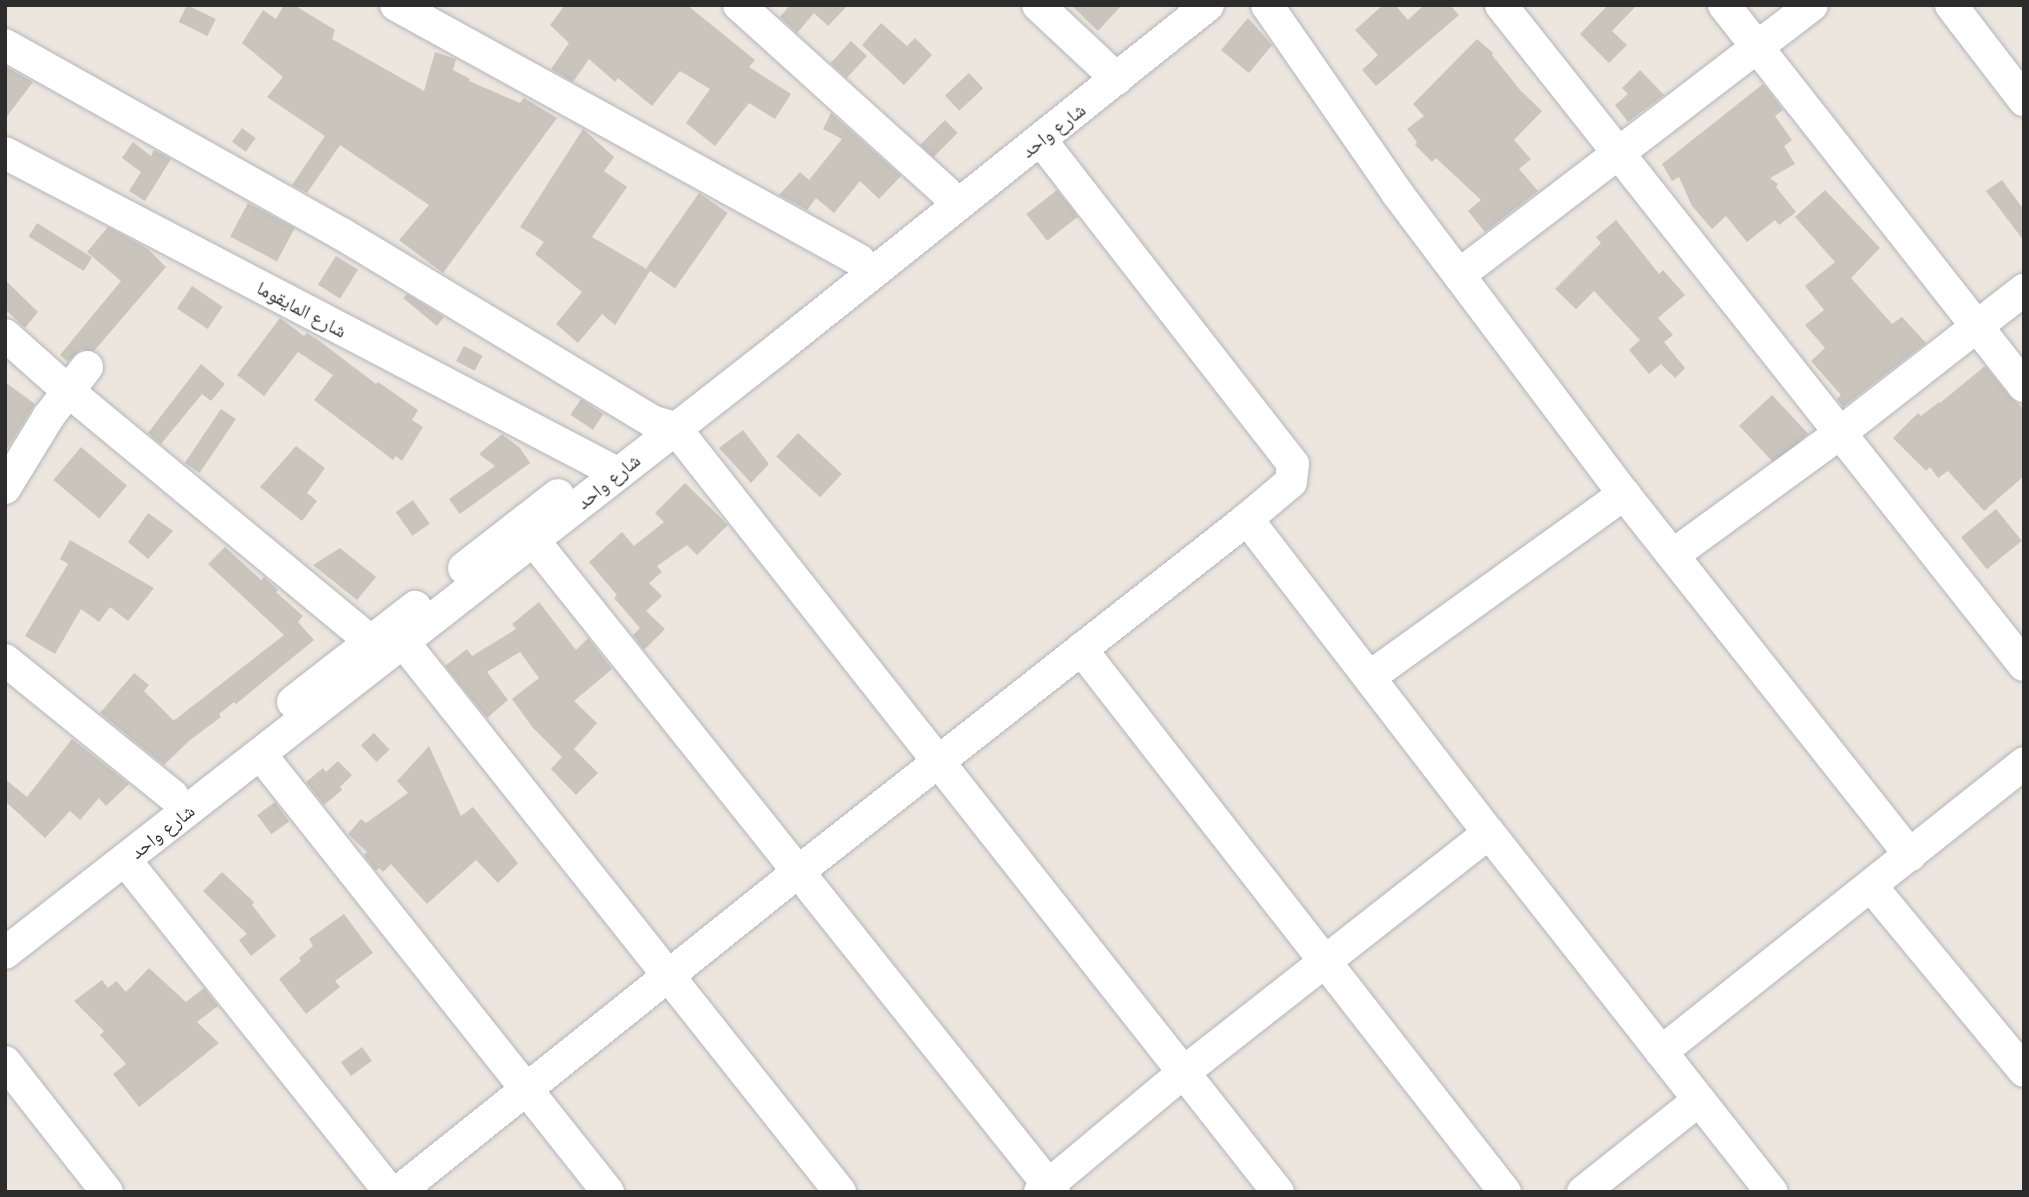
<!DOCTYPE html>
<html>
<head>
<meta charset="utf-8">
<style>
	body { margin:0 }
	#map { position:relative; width:2029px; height:1197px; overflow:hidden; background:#ede6de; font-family:"Golos Text","Noto Naskh Arabic",sans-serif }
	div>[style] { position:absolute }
	.building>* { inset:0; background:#c9c4bc; transform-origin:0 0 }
	.roads { filter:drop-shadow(0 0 2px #b2b5bf) drop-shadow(0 0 2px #b2b5bf) }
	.minor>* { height:32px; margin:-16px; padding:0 16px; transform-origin:16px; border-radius:16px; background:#fff }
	span { translate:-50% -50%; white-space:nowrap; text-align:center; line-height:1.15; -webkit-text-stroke:5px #fff; paint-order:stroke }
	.street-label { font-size:19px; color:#2c2c2c }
	.frame { position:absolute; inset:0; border:7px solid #2c2c2c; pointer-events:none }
</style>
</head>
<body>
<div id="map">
	<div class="building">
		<div style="left:187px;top:5px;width:32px;height:19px;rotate:26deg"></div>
		<div style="clip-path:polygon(284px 5px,294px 5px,335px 30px,332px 39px,424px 91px,435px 52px,456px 59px,453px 70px,470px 79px,469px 81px,520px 103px,524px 98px,557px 118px,443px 273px,399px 240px,429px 205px,340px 145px,307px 193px,292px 185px,325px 136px,267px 97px,283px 77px,242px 43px,263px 10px,276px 19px)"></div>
		<div style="clip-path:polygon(565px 5px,687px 5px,755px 60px,749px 67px,791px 94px,775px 119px,749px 103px,715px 146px,686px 123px,710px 89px,680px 71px,652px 106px,618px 78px,615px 82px,589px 59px,573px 82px,551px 69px,569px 43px,550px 25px)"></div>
		<div style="clip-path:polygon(790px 5px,848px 5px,828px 26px,814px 13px,797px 33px,780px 17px)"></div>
		<div style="clip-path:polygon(1071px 5px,1122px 5px,1098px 31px)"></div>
		<div style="clip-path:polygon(1383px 5px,1395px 5px,1408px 20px,1424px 5px,1450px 5px,1459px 15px,1376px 86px,1362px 70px,1378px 55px,1355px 30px)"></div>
		<div style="clip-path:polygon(1608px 5px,1637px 5px,1612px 31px,1627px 45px,1609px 63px,1580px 34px)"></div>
		<div style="clip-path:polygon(1248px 18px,1272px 45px,1249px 73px,1221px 50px)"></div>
		<div style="clip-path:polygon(881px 23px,907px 46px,915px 38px,932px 55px,904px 85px,862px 45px)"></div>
		<div style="clip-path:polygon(1477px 39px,1493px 53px,1492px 55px,1521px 91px,1542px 111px,1514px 140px,1531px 159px,1519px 169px,1538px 191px,1485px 232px,1468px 211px,1481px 200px,1436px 158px,1432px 162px,1415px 145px,1417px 142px,1407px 129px,1424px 116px,1413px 104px)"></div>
		<div style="left:851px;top:41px;width:22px;height:30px;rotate:43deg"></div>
		<div style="clip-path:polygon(5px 66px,33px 82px,5px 119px)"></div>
		<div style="clip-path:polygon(1640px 70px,1664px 95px,1628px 122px,1615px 105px,1628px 94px,1622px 88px)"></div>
		<div style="left:969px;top:73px;width:21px;height:33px;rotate:47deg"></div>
		<div style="clip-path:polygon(1763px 84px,1783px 110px,1775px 116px,1792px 140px,1784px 146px,1795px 164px,1770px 178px,1778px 184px,1776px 187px,1796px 212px,1779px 225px,1775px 220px,1747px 242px,1726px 216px,1712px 229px,1692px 206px,1679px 177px,1672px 181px,1662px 164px)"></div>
		<div style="clip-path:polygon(831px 113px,901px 176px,879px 199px,860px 181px,834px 213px,816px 198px,807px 210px,779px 195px,800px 172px,809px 180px,842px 139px,823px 129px)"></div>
		<div style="left:945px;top:120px;width:18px;height:35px;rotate:45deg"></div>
		<div style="left:242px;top:128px;width:17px;height:17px;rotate:36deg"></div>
		<div style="clip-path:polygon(583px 129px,614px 157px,604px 171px,627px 187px,592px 237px,650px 271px,615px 325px,602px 314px,578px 343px,556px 324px,582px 292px,535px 254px,544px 242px,520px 227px)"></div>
		<div style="clip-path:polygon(133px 142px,151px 156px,154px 150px,171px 159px,145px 201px,129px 191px,141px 172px,122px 158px)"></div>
		<div style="clip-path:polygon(2002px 180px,2024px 210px,2024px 241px,1986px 191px)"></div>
		<div style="left:1057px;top:190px;width:34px;height:39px;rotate:52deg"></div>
		<div style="clip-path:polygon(1825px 190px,1880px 248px,1851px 278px,1892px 324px,1902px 317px,1926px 343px,1843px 407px,1837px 399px,1841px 395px,1811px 361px,1825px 348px,1805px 325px,1824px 310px,1805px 286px,1835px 262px,1795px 217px)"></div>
		<div style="left:699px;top:193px;width:35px;height:92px;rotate:35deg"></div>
		<div style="left:248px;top:203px;width:53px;height:38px;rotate:28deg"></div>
		<div style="clip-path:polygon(1616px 220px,1659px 274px,1663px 270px,1685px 295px,1658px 318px,1673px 335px,1664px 342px,1685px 368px,1675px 378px,1661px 364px,1649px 374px,1629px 350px,1640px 340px,1594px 291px,1576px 309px,1555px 289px,1601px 243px,1596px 237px)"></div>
		<div style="left:37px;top:223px;width:65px;height:16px;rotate:32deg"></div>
		<div style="clip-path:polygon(108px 227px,148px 249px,166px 267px,94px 351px,81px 350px,68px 362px,60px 355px,121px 281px,87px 252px)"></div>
		<div style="left:336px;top:256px;width:26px;height:34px;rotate:32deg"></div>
		<div style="clip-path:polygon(5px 280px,38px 312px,25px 328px,5px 309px)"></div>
		<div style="left:192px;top:286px;width:37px;height:27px;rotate:34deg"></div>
		<div style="clip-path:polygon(407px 294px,444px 317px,437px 326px,403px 298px)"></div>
		<div style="clip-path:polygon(280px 318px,304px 336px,307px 333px,318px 340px,376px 384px,378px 382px,418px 410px,412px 420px,423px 427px,402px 461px,396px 456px,393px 460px,314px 400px,333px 375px,298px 352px,264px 396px,237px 375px)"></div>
		<div style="left:464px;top:346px;width:21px;height:17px;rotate:28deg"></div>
		<div style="clip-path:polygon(201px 364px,225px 384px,211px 401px,202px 394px,161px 444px,148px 433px)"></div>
		<div style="clip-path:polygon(1985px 366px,2010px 397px,2024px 409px,2024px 476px,1984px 511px,1948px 471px,1938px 478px,1930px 467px,1926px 471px,1893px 438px,1918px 413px,1921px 416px,1939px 402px,1940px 403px)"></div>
		<div style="clip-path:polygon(5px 382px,35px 404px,5px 452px)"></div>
		<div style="left:1772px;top:395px;width:53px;height:45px;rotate:47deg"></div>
		<div style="left:581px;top:399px;width:27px;height:19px;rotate:34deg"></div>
		<div style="left:221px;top:409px;width:18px;height:65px;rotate:34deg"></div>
		<div style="clip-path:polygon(743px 430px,769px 464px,751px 483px,719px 448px)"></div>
		<div style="left:798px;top:433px;width:60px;height:32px;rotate:43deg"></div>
		<div style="clip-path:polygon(502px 434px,520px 448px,530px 463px,460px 514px,449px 499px,495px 466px,479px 454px)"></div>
		<div style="clip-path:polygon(296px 446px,325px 468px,307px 493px,317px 501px,302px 521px,260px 487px)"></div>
		<div style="left:81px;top:447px;width:60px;height:43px;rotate:40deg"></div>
		<div style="clip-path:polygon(685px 483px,728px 525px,697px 555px,687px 545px,657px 566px,662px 572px,649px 583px,662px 596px,646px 611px,665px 629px,644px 650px,633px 635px,640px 628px,614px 598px,617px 595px,589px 562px,622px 532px,634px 546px,664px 522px,655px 513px)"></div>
		<div style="left:413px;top:500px;width:29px;height:21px;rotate:55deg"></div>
		<div style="left:1996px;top:509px;width:41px;height:45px;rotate:51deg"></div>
		<div style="clip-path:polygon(148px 513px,173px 531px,148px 559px,128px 542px)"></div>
		<div style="clip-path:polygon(70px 540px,154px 588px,128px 621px,110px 607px,99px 622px,81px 609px,55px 654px,25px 636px,68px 564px,60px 559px)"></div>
		<div style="clip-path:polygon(225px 547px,261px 580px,264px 577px,278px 590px,276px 592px,303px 616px,298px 622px,314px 640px,236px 704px,234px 702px,219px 714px,221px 717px,190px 740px,164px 765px,100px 713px,134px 673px,149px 685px,144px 691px,173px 720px,176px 719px,284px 635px,208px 564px)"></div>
		<div style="clip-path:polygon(340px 548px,376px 577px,357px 600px,313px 565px)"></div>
		<div style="clip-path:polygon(539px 602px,576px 650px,588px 638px,612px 669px,574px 701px,597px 723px,574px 749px,598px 773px,576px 795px,551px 769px,562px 757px,533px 728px,512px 699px,539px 678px,520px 652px,487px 672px,508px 700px,487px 718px,445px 666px,467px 649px,472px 656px,516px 629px,512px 624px)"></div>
		<div style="left:374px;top:733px;width:23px;height:18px;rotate:47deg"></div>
		<div style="clip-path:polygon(72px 739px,129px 784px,106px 806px,99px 798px,80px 820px,70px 811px,45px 838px,5px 801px,5px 779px,27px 797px)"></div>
		<div style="clip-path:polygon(429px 746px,461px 816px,473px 807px,518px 863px,498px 883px,476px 860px,427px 904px,391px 864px,383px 872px,379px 868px,376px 871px,364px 855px,367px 852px,348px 834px,361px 819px,366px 823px,408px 793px,397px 781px)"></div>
		<div style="clip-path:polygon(338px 761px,352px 775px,340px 787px,342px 790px,324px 805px,306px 782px,323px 768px,326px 772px)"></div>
		<div style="left:275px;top:802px;width:24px;height:22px;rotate:54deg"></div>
		<div style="clip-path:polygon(222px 872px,254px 902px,252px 905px,276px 936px,251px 956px,239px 940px,247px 934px,203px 891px)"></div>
		<div style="clip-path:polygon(344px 914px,373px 953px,335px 981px,340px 987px,306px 1014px,279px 979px,301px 961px,299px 958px,313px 946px,309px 939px)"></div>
		<div style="clip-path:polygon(149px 968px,186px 1002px,204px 988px,218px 1006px,197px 1022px,219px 1043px,139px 1107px,113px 1074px,126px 1064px,100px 1035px,104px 1031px,74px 1001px,102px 980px,108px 988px,116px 981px,126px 992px)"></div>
		<div style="left:362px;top:1047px;width:17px;height:26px;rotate:54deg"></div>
	</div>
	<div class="roads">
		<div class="minor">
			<div style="left:396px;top:5px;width:529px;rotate:28.84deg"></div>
			<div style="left:739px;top:5px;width:278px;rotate:42.1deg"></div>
			<div style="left:1038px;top:5px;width:108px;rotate:43.1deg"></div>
			<div style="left:1267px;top:5px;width:229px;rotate:55.3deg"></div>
			<div style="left:1397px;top:193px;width:377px;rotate:53deg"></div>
			<div style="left:1624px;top:494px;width:461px;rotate:51.6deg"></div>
			<div style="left:1501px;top:5px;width:842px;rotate:51.61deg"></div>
			<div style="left:1724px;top:5px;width:485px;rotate:51.8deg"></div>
			<div style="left:1951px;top:5px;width:120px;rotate:52.5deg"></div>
			<div style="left:5px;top:45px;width:386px;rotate:29.3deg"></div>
			<div style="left:342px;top:234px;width:364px;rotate:31.1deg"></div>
			<div style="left:654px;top:422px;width:22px;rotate:16deg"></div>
			<div style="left:675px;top:428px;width:973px;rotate:51.72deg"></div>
			<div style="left:5px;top:153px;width:691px;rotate:27.6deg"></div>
			<div style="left:1459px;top:275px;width:444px;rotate:-37.4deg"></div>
			<div style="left:5px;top:335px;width:83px;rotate:41.6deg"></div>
			<div style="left:67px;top:390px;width:393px;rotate:39.6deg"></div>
			<div style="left:5px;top:488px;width:84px;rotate:-58.6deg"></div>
			<div style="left:49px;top:416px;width:62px;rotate:-52.2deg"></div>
			<div style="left:1247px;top:519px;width:396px;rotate:52.4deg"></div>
			<div style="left:1489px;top:833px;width:457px;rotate:51.8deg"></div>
			<div style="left:534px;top:541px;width:833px;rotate:51.38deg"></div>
			<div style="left:1673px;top:555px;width:207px;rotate:-36.1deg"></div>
			<div style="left:1840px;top:433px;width:233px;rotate:-37.9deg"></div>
			<div style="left:464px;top:568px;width:119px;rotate:-37.8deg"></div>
			<div style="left:404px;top:643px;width:701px;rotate:51.54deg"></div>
			<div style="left:1081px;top:649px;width:689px;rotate:52.02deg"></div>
			<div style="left:5px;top:660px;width:216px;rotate:39deg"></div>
			<div style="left:1371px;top:676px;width:312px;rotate:-35.7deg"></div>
			<div style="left:293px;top:702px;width:155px;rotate:-37.9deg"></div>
			<div style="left:261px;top:755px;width:558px;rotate:51.55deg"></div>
			<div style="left:125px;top:860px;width:425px;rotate:51.4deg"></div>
			<div style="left:1871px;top:886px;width:240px;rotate:50.4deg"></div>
			<div style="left:5px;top:953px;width:982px;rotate:-38.01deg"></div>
			<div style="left:779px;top:348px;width:549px;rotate:-38.64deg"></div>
			<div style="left:1661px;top:1052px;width:464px;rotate:-38.5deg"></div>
			<div style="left:5px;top:1062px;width:165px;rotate:51.9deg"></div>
			<div style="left:398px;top:1192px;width:512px;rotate:-38.66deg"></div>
			<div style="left:798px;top:872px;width:571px;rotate:-38.17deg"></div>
			<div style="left:1247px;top:519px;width:57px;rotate:-40.1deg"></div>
			<div style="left:1291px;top:482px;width:18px;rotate:-84deg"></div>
			<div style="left:1293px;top:464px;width:410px;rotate:-127.9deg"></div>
			<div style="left:1040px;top:1192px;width:187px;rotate:-39.8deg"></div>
			<div style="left:1184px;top:1072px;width:387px;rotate:-38.1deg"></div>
			<div style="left:1583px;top:1192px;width:148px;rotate:-38.4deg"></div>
		</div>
	</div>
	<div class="street-label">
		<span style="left:1053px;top:130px;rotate:-38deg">شارع واحد</span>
		<span style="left:302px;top:309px;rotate:28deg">شارع المايقوما</span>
		<span style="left:608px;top:481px;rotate:-39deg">شارع واحد</span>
		<span style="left:162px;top:831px;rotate:-38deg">شارع واحد</span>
	</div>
	<div class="frame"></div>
</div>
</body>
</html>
